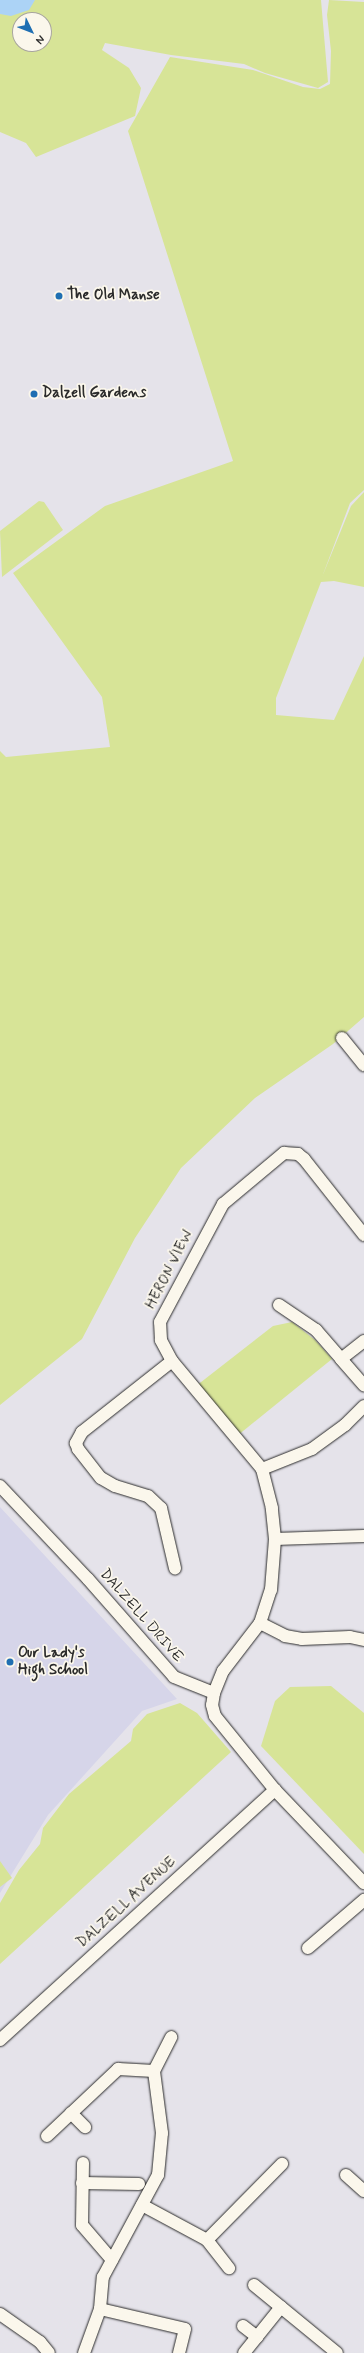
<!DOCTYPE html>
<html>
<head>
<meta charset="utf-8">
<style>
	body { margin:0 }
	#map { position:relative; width:364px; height:2353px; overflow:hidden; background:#e5e3ea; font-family:Mynerve,sans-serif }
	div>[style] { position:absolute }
	.built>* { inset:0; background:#d6d5e9 }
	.green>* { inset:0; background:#d7e497 }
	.water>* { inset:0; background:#acd3f6 }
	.roads { filter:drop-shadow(0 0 1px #2b2b2b) drop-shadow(0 0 1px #2b2b2b) }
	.minor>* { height:12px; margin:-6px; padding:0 6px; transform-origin:6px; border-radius:6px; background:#fbf7ec }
	.dots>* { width:11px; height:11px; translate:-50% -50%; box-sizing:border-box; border:2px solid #fbf7ec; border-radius:50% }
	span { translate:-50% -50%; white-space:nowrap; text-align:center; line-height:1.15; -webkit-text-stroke:3.5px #fbf7ec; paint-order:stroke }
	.poi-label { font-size:15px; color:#2b2b2b; font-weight:700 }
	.left { translate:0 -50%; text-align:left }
	.street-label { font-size:15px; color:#2b2b2b }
	.north { position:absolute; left:12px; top:12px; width:40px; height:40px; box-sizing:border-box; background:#fbf7ec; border:1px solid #a8a59f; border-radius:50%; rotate:133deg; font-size:11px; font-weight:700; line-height:16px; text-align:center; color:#2b2b2b }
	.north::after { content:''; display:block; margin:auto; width:14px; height:18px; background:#1f6fb2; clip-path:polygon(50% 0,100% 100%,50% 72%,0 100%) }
</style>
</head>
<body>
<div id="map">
	<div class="built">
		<div style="clip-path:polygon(0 1507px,177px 1699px,142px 1711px,48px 1815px,0 1893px)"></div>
	</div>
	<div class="green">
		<div style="clip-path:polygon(evenodd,0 0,321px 0,328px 82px,318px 88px,265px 73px,244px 64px,171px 55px,105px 43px,102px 50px,129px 68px,141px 88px,135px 116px,36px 157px,26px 143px,0 132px,0 0,20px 20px,44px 20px,44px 44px,20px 44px,20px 20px)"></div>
		<div style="clip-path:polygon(329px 0,364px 2px,364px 490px,350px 503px,322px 577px,351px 506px,364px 492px,364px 587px,334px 581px,321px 582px,276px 698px,276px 715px,334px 720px,364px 656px,364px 1017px,333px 1044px,255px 1098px,181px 1168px,135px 1238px,82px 1339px,0 1405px,0 751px,6px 757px,110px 747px,102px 697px,13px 573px,105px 506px,233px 461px,128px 131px,170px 57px,253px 70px,303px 87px,320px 89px,330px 84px,331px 51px,327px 15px)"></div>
		<div style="clip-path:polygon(39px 501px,44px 502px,63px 530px,2px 577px,0 531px)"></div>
		<div style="clip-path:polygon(292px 1322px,315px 1340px,332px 1359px,237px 1436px,196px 1386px,273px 1326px)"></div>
		<div style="clip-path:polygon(331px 1686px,364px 1713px,364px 1854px,261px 1746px,275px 1701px,290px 1687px)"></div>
		<div style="clip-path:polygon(180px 1703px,197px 1713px,231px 1752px,0 1964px,0 1903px,19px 1870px,40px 1844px,43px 1828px,69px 1794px,131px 1741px,133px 1729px,147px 1714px)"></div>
		<div style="clip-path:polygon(0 1861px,12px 1878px,0 1887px)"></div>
	</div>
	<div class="water">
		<div style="clip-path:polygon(0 0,35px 0,29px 10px,11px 16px,0 14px)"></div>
	</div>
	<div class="roads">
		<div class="minor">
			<div style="left:342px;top:1038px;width:35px;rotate:51deg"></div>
			<div style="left:279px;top:1305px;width:45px;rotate:34deg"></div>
			<div style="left:316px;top:1330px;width:38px;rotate:49deg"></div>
			<div style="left:364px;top:1341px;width:29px;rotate:142deg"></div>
			<div style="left:341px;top:1359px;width:35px;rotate:49deg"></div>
			<div style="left:172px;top:1361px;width:115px;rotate:141.7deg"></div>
			<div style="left:82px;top:1432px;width:13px;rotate:119deg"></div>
			<div style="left:76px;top:1443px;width:6px;rotate:72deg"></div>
			<div style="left:78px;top:1449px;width:37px;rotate:52deg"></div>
			<div style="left:101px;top:1478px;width:16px;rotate:30deg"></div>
			<div style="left:115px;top:1486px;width:34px;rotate:17deg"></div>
			<div style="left:148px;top:1496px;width:18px;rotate:43deg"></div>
			<div style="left:161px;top:1508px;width:62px;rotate:76.9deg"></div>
			<div style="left:262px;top:1469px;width:54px;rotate:-21.8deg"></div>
			<div style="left:312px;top:1449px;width:41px;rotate:-36deg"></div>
			<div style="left:345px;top:1425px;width:27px;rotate:-45deg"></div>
			<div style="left:0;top:1486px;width:128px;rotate:46.6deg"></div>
			<div style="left:88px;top:1579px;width:130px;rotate:48.7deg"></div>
			<div style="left:174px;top:1677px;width:43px;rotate:21.8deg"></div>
			<div style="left:214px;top:1693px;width:12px;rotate:99deg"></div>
			<div style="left:212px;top:1705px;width:11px;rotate:75deg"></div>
			<div style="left:215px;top:1716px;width:95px;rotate:51deg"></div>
			<div style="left:275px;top:1790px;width:129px;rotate:46.3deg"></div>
			<div style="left:275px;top:1539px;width:89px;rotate:-1.9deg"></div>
			<div style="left:260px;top:1623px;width:28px;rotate:27deg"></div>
			<div style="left:285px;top:1636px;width:17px;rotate:10deg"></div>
			<div style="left:302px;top:1639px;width:48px;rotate:-2.4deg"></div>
			<div style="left:350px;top:1637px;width:14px;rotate:12deg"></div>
			<div style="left:214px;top:1693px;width:24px;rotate:-68deg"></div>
			<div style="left:223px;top:1671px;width:61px;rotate:-52.4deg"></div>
			<div style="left:260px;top:1623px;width:35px;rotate:-72deg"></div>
			<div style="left:271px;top:1590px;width:51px;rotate:-85.5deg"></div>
			<div style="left:275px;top:1539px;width:31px;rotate:-96deg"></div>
			<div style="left:272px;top:1508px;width:40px;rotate:-104.4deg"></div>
			<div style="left:262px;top:1469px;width:141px;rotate:-129.8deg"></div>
			<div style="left:172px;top:1361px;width:24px;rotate:-118deg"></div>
			<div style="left:161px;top:1340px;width:18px;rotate:-93deg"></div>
			<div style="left:160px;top:1322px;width:134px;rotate:-61.9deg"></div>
			<div style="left:223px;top:1204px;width:80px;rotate:-39.9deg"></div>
			<div style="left:284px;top:1153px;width:14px;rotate:4deg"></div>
			<div style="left:298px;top:1154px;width:8px;rotate:40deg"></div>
			<div style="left:304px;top:1159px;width:97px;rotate:51.7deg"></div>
			<div style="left:308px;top:1948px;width:74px;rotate:-40.6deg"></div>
			<div style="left:0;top:2040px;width:372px;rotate:-42.3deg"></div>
			<div style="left:71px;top:2113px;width:20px;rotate:45deg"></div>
			<div style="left:47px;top:2136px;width:98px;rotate:-43.3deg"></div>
			<div style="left:118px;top:2069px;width:36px;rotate:3deg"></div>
			<div style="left:83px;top:2163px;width:62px;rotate:90.9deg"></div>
			<div style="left:82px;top:2225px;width:46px;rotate:49.4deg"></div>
			<div style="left:346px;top:2175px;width:24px;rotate:42deg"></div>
			<div style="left:82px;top:2183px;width:57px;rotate:1deg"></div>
			<div style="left:142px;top:2205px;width:74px;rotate:28.3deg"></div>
			<div style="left:207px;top:2240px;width:107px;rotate:-45.4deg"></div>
			<div style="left:207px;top:2240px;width:36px;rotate:52deg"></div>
			<div style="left:254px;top:2285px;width:107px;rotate:39.3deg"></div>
			<div style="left:100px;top:2309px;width:87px;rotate:13.2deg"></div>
			<div style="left:185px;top:2329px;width:25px;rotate:104deg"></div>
			<div style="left:0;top:2314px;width:49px;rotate:35deg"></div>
			<div style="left:40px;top:2342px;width:14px;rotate:51deg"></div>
			<div style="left:243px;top:2326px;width:18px;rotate:38deg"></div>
			<div style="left:84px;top:2353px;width:47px;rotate:-70deg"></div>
			<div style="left:100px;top:2309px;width:32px;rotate:-85deg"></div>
			<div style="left:103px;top:2277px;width:116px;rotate:-61.7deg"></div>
			<div style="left:158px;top:2175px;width:42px;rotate:-84.6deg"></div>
			<div style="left:162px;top:2133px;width:63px;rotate:-97.4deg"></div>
			<div style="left:154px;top:2071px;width:38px;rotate:-63deg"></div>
			<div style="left:244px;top:2353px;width:59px;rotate:-51.2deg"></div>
		</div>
	</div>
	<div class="dots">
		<div style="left:59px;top:296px;background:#1f6fb2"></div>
		<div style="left:34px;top:394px;background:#1f6fb2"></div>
		<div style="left:10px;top:1662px;background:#1f6fb2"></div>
	</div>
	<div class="poi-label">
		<span class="left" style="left:67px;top:296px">The Old Manse</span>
		<span class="left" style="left:42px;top:394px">Dalzell Gardens</span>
		<span class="left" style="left:18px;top:1662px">Our Lady's<br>High School</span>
	</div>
	<div class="street-label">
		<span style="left:170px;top:1270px;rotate:-63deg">HERON VIEW</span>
		<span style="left:141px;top:1616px;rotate:49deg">DALZELL DRIVE</span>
		<span style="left:127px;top:1903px;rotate:-42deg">DALZELL AVENUE</span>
	</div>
	<div class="north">N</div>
</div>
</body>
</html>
